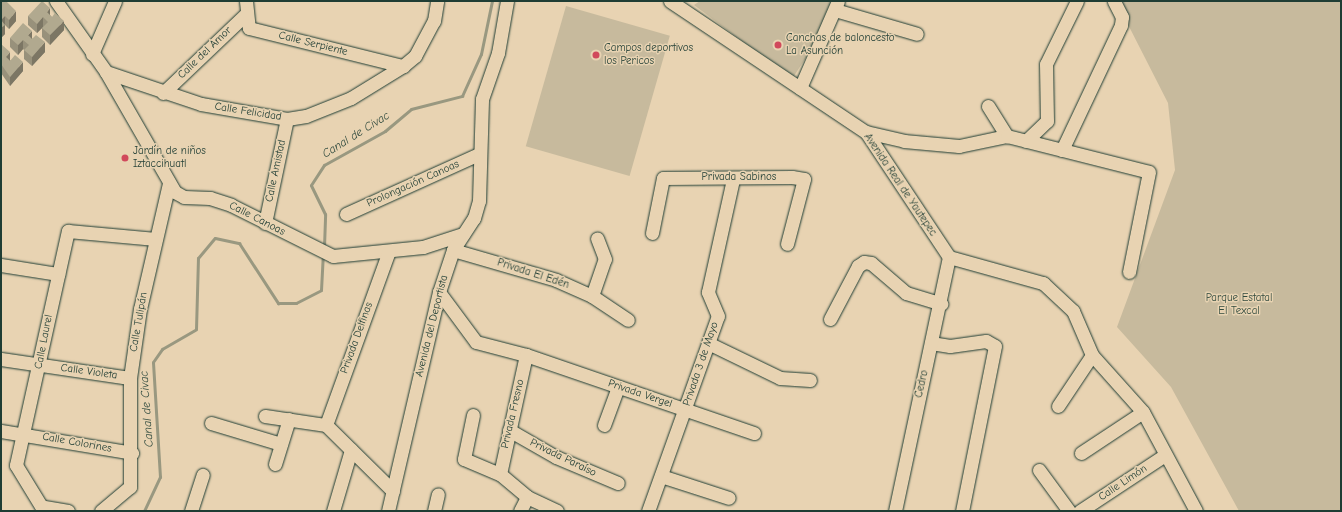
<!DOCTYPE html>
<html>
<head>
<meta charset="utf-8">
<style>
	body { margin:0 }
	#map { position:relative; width:1342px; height:512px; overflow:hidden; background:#e8d3b2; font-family:"Comic Neue",sans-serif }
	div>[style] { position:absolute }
	.green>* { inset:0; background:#c7ba9d; transform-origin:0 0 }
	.stream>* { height:3px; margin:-1.5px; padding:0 1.5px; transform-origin:1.5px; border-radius:1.5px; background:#999880 }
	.roads { filter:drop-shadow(0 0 1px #1f3d34) drop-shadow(0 0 1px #1f3d34) }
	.minor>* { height:13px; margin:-6.5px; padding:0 6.5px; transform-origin:6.5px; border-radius:6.5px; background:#e8d3b2 }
	.wall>* { inset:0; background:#98917b }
	.shaded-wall>* { inset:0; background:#7c7664 }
	.building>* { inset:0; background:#b1a98f }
	.dots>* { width:11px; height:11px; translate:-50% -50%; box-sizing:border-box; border:2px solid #e8d3b2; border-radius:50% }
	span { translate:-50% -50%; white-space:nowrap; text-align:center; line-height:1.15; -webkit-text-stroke:3px #e8d3b2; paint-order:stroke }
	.poi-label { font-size:11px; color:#1f3d34 }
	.left { translate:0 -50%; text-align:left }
	.street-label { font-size:11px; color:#1f3d34 }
	.park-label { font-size:11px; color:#304a3e }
	.water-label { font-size:12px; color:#314b3f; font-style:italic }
	.frame { position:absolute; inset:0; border:2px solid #1f3d34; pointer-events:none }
</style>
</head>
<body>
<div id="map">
	<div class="green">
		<div style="clip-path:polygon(700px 1px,835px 1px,820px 36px,792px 79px,694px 5px)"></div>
		<div style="clip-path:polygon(1116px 1px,1341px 1px,1341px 511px,1239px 511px,1171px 387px,1117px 327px,1175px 170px,1168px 103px)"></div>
		<div style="left:566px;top:6px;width:108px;height:146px;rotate:16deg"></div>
	</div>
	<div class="stream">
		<div style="left:324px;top:247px;width:33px;rotate:-88deg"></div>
		<div style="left:325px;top:214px;width:32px;rotate:-116deg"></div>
		<div style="left:311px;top:185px;width:24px;rotate:-57deg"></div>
		<div style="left:324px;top:165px;width:70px;rotate:-29.1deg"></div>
		<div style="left:385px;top:131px;width:34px;rotate:-40deg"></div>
		<div style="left:411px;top:109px;width:53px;rotate:-14.3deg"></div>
		<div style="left:462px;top:96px;width:46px;rotate:-65.7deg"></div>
		<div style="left:481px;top:54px;width:54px;rotate:-78.3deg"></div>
		<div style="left:144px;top:511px;width:38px;rotate:-65deg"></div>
		<div style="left:160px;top:477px;width:115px;rotate:-93.5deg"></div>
		<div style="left:153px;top:362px;width:16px;rotate:-55deg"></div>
		<div style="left:162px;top:349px;width:39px;rotate:-30deg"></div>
		<div style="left:196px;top:329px;width:71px;rotate:-88.4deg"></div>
		<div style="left:198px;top:258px;width:26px;rotate:-50deg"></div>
		<div style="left:215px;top:238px;width:25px;rotate:12deg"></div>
		<div style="left:239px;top:243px;width:72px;rotate:57deg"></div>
		<div style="left:278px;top:303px;width:18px"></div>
		<div style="left:296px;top:303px;width:28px;rotate:-27deg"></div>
		<div style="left:321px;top:290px;width:36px;rotate:-87deg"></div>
	</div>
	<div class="roads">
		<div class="minor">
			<div style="left:56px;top:1px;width:87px;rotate:54.8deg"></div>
			<div style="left:106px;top:72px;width:138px;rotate:60.1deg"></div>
			<div style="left:175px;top:192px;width:10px;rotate:29deg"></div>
			<div style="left:184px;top:197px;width:26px;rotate:2deg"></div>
			<div style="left:210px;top:198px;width:22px;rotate:18deg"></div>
			<div style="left:231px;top:205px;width:114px;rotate:26.6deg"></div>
			<div style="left:333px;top:256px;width:90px;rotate:-5.7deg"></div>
			<div style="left:423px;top:247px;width:42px;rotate:-18deg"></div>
			<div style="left:246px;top:1px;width:27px;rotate:84deg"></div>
			<div style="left:249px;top:28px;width:159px;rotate:13.9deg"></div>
			<div style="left:670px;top:1px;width:236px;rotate:33.8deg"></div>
			<div style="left:866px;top:132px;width:150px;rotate:56.4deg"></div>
			<div style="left:949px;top:257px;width:98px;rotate:15.5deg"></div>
			<div style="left:1043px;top:283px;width:41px;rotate:43deg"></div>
			<div style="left:1073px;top:311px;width:48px;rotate:66.6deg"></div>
			<div style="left:1092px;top:355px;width:76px;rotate:48.2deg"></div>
			<div style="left:1143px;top:412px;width:112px;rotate:61.8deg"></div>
			<div style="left:835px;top:10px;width:85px;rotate:16.3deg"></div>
			<div style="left:92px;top:54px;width:58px;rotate:-66.5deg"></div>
			<div style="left:106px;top:72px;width:100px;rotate:18.6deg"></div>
			<div style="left:201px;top:104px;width:87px;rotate:9.9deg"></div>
			<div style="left:287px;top:119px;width:19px;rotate:-9deg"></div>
			<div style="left:306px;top:116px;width:48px;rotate:-21.8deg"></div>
			<div style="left:351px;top:98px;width:61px;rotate:-31.6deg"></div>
			<div style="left:403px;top:66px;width:16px;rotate:-40deg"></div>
			<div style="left:415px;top:56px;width:40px;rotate:-62deg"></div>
			<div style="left:434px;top:21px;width:20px;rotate:-81deg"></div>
			<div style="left:800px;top:88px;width:95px;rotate:-66.4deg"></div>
			<div style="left:163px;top:93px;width:116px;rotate:-43.6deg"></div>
			<div style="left:988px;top:106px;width:36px;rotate:58deg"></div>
			<div style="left:866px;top:132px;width:39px;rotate:13deg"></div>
			<div style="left:904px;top:141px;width:55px;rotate:5.2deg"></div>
			<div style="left:959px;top:146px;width:49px;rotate:-11.8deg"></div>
			<div style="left:1007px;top:136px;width:146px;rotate:14.2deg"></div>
			<div style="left:1149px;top:172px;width:102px;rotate:101.3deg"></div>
			<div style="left:1026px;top:141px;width:29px;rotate:-44deg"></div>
			<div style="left:1047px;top:121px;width:57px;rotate:-91deg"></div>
			<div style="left:1046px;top:64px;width:70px;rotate:-63.8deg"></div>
			<div style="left:1062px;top:150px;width:138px;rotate:-64.7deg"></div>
			<div style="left:1121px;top:25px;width:8px;rotate:-83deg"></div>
			<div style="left:1122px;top:17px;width:18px;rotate:-117deg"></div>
			<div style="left:346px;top:214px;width:146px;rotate:-24.3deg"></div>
			<div style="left:265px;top:223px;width:106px;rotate:-78.1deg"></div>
			<div style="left:652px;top:233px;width:56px;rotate:-78.7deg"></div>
			<div style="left:663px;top:178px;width:129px;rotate:-0.4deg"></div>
			<div style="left:792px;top:177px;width:12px;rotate:9deg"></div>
			<div style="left:804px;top:179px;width:67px;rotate:104.7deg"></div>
			<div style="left:453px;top:250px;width:107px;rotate:16.2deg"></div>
			<div style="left:556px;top:280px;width:39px;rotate:24deg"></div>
			<div style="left:592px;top:296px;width:43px;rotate:33.7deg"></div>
			<div style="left:1px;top:265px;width:58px;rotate:9deg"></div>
			<div style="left:439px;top:292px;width:62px;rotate:53.5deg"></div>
			<div style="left:476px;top:342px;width:52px;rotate:14.6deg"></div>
			<div style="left:526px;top:355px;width:241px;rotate:18.9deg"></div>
			<div style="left:592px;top:296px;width:39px;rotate:-71deg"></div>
			<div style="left:605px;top:259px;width:22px;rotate:-111deg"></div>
			<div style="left:830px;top:319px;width:60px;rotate:-62.2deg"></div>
			<div style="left:858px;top:266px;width:7px;rotate:-34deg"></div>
			<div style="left:864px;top:262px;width:7px;rotate:8deg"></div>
			<div style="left:871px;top:263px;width:46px;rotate:40.6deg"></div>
			<div style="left:906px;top:293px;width:37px;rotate:17deg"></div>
			<div style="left:708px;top:343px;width:80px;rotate:25.9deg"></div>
			<div style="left:780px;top:378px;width:30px;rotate:4deg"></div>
			<div style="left:931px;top:343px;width:19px;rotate:9deg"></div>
			<div style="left:950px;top:346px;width:36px;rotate:-8deg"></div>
			<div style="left:986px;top:341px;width:10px;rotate:29deg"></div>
			<div style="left:995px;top:346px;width:168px;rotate:101.3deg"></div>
			<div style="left:1px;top:359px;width:130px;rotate:8.4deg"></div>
			<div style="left:1058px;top:406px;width:61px;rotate:-56.3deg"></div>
			<div style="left:473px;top:415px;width:45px;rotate:101.6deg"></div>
			<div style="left:464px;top:459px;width:39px;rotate:23deg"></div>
			<div style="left:500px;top:474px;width:35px;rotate:40deg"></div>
			<div style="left:527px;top:497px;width:33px;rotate:25deg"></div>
			<div style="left:265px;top:416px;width:62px;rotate:8.4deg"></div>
			<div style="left:326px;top:425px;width:94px;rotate:44.6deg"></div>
			<div style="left:211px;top:423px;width:73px;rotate:16.7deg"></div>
			<div style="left:326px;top:425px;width:185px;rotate:-70.1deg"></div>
			<div style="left:604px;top:425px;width:40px;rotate:-69.8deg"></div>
			<div style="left:509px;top:430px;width:54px;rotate:29.9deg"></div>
			<div style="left:556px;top:457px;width:67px;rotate:22.8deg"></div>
			<div style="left:1px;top:431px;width:133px;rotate:9.5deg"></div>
			<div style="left:1081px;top:453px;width:74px;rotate:-33.5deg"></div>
			<div style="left:275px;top:464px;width:47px;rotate:-72.7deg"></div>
			<div style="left:1039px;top:470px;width:51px;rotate:53.8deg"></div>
			<div style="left:500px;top:474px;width:122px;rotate:-77.7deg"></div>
			<div style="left:661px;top:476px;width:71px;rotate:17.9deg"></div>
			<div style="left:68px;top:511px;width:27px;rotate:-170deg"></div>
			<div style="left:41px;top:506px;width:48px;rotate:-121.4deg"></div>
			<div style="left:16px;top:465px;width:240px;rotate:-77.5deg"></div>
			<div style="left:68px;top:231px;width:88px;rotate:5.2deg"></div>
			<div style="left:101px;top:511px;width:38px;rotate:-40deg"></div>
			<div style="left:130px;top:487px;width:109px;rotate:-90deg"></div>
			<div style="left:130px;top:378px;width:70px;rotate:-81.8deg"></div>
			<div style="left:140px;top:309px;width:129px;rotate:-77deg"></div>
			<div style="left:191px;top:511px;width:38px;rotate:-72deg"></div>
			<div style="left:333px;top:511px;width:64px;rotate:-73.6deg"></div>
			<div style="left:388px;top:511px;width:225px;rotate:-76.9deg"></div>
			<div style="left:439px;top:292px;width:44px;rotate:-71.6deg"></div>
			<div style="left:453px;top:250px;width:38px;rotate:-57deg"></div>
			<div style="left:474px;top:218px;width:18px;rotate:-74deg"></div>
			<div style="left:479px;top:201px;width:102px;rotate:-88.3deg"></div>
			<div style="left:482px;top:99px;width:49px;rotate:-70.8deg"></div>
			<div style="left:498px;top:53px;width:53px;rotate:-80.2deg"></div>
			<div style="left:434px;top:511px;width:17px;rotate:-77deg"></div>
			<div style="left:520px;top:511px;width:16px;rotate:-63deg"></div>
			<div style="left:648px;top:511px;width:207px;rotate:-70.3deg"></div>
			<div style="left:718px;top:316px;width:26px;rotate:-113deg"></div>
			<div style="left:708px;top:292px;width:116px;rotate:-77.5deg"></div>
			<div style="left:895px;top:511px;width:260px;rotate:-78deg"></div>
			<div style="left:1080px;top:511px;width:102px;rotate:-33.4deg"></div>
		</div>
	</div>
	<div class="wall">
		<div style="clip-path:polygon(1px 1px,16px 21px,9px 29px,5px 25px,5px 34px,1px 38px)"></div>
		<div style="clip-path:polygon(50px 15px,64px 30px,50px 45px,42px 37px,42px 28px,43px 27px,37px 33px,28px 25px,28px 16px)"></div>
		<div style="clip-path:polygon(10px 38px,32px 38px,45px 52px,32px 66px,24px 59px,24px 50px,23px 49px,18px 55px,10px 47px)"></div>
		<div style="clip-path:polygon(1px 44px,10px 60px,23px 71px,10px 86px,1px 73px)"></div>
	</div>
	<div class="shaded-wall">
		<div style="clip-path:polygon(50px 8px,50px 18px,47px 21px,47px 12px)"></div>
		<div style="clip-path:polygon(16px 11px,16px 21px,9px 29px,9px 20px)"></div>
		<div style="clip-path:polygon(5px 16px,5px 34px,1px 38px,1px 20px)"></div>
		<div style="clip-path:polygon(43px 17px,43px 27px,37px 33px,37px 24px)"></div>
		<div style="clip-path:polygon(64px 21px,64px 30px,50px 45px,50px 35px)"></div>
		<div style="clip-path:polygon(32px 31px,32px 40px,28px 44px,28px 35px)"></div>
		<div style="clip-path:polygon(23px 40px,23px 49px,18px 55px,18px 45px)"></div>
		<div style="clip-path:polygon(45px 42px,45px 52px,32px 66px,32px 57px)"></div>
		<div style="clip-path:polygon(10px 52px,10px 61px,6px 57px)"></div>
		<div style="clip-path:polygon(23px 62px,23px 71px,10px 86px,10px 77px)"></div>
	</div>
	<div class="building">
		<div style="clip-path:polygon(1px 1px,6px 1px,16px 11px,9px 20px,5px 16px,1px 20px,1px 13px,2px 13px,1px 12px)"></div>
		<div style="clip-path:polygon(42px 1px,50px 8px,47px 12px,52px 17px,55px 13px,64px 21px,50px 35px,42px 28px,48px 22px,43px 17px,37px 24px,28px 16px)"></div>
		<div style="clip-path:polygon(1px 20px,5px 25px,1px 28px)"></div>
		<div style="clip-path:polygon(23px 23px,32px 31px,28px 35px,32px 39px,36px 35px,45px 42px,32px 57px,24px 50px,29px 45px,23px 40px,18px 45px,10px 38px)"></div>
		<div style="clip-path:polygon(1px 44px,10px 52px,6px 57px,10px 61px,15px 55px,23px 62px,10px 77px,1px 64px)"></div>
	</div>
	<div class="dots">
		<div style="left:778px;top:45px;background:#d1495b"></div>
		<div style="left:596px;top:55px;background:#d1495b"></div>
		<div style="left:125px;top:158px;background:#d1495b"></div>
	</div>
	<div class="poi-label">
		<span class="left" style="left:786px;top:45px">Canchas de baloncesto<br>La Asunción</span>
		<span class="left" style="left:604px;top:55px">Campos deportivos<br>los Pericos</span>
		<span class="left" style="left:133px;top:158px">Jardín de niños<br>Iztaccihuatl</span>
	</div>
	<div class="street-label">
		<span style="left:313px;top:44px;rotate:14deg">Calle Serpiente</span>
		<span style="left:205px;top:53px;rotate:-44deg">Calle del Amor</span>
		<span style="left:248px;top:112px;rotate:9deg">Calle Felicidad</span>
		<span style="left:276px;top:171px;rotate:-78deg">Calle Amistad</span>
		<span style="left:739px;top:177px">Privada Sabinos</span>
		<span style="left:413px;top:184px;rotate:-24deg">Prolongación Canoas</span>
		<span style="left:900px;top:185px;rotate:56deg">Avenida Real de Yautepec</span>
		<span style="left:257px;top:219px;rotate:27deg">Calle Canoas</span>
		<span style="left:533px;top:274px;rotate:18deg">Privada El Edén</span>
		<span style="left:139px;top:322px;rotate:-80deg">Calle Tulipán</span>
		<span style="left:432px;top:326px;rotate:-76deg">Avenida del Deportista</span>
		<span style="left:357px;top:338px;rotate:-70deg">Privada Delfinas</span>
		<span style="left:44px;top:342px;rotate:-79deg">Calle Laurel</span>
		<span style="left:701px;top:364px;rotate:-71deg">Privada 3 de Mayo</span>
		<span style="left:89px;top:372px;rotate:8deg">Calle Violeta</span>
		<span style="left:922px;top:384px;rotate:-77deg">Cedro</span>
		<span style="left:640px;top:394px;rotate:19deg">Privada Vergel</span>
		<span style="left:513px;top:414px;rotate:-77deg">Privada Fresno</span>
		<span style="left:77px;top:443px;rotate:10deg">Calle Colorines</span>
		<span style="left:563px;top:458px;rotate:26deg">Privada Paraíso</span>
		<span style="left:1123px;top:483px;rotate:-34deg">Calle Limón</span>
	</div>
	<div class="park-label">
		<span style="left:1239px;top:305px">Parque Estatal<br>El Texcal</span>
	</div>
	<div class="water-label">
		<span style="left:356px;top:135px;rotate:-32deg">Canal de Civac</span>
		<span style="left:147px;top:409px;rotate:-94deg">Canal de Civac</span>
	</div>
	<div class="frame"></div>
</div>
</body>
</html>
